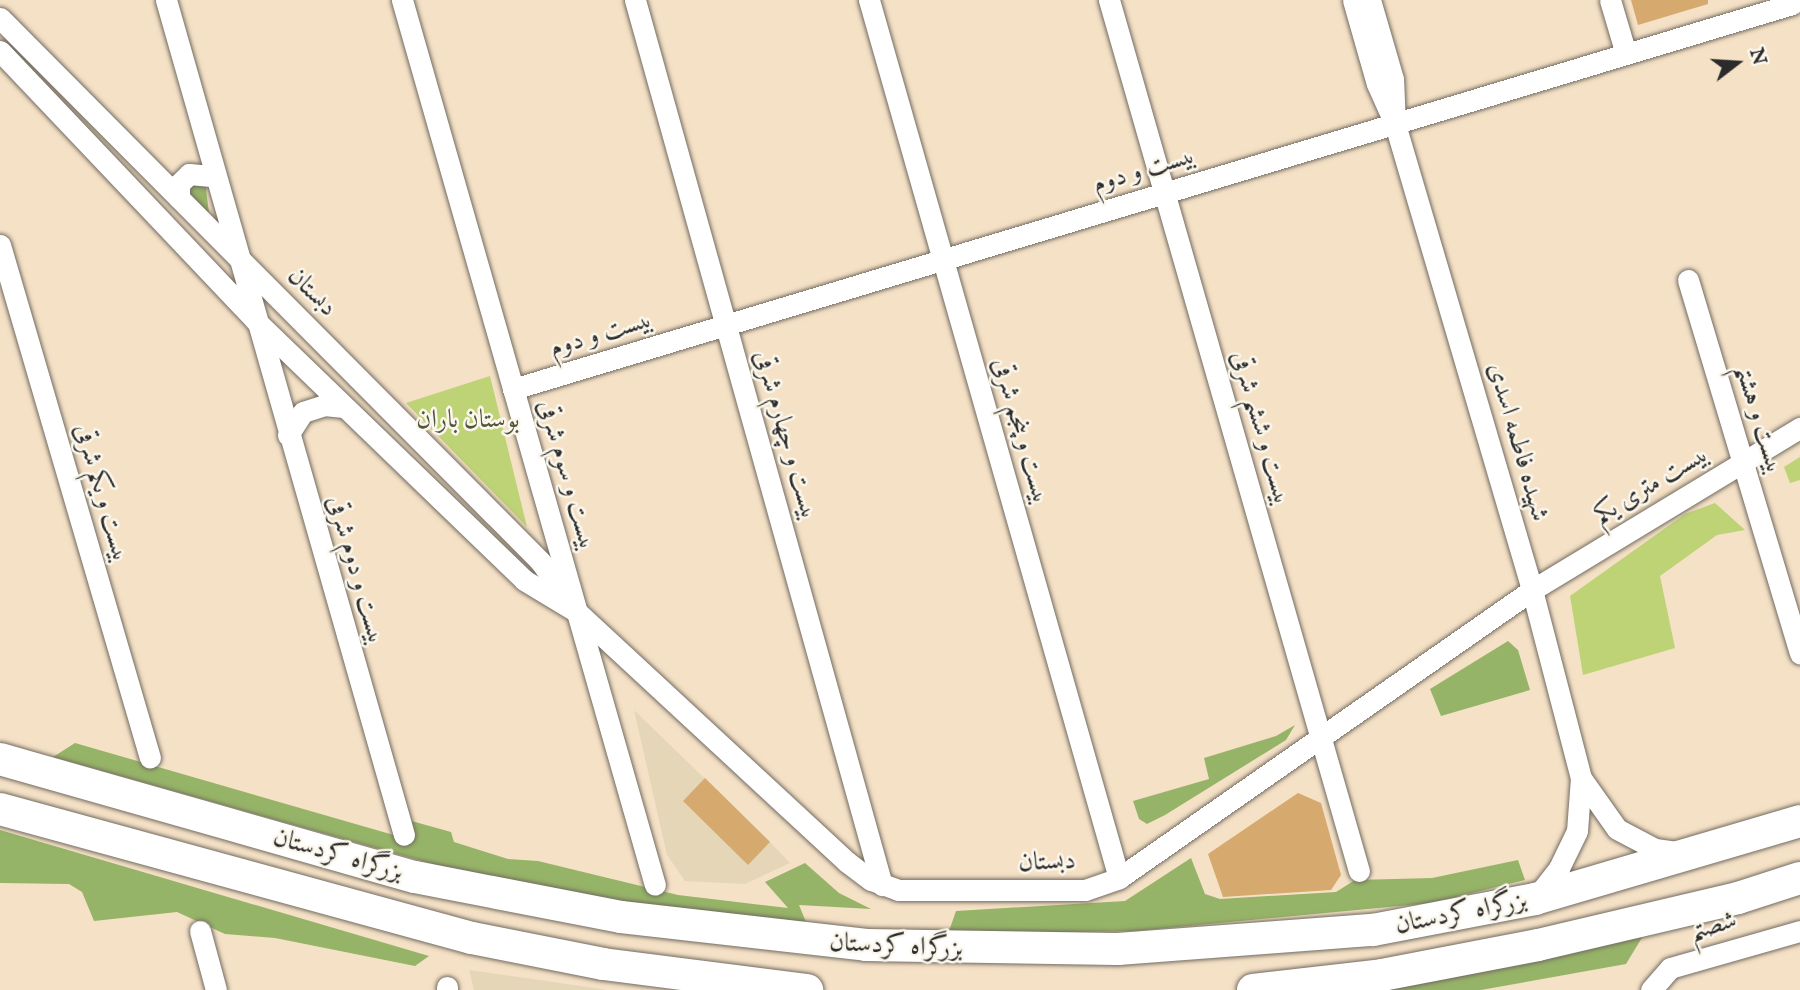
<!DOCTYPE html>
<meta charset="utf-8">
<style>
body{margin:0}
#map{position:relative;width:1800px;height:990px;overflow:hidden;background:#f5e1c6;font-family:"IM FELL English",Amiri,serif}
div>[style]{position:absolute}
.built>*{inset:0;background:#e5d6b7}
.green>*{inset:0;background:#bed276}
.forest>*{inset:0;background:#96b467}
.building>*{inset:0;background:#d6a96f}
.roads{filter:drop-shadow(0 0 2px #726b61) drop-shadow(0 0 2px #726b61)}
.minor>*{height:21px;margin:-10.5px;padding:0 10.5px;transform-origin:10.5px;border-radius:10.5px;background:#fff}
.highway>*{height:32px;margin:-16px;padding:0 16px;transform-origin:16px;border-radius:16px;background:#fff}
span{translate:-50% -50%;white-space:nowrap;text-align:center;line-height:1.15;-webkit-text-stroke:5px #fbf7ec;paint-order:stroke}
.street-label{font-size:26px;color:#2b2b2b}
.park-label{font-size:26px;color:#50553e}
.north{position:absolute;left:1702px;top:28px;width:70px;height:70px;-webkit-text-stroke:5px #fbf7ec;paint-order:stroke;rotate:73deg;font-size:19px;font-weight:700;line-height:28px;text-align:center;color:#2b2b2b}
.north::after{content:'';display:block;margin:auto;width:24px;height:32px;background:#2b2b2b;clip-path:polygon(50% 0,100% 100%,50% 72%,0 100%)}
</style>
<div id="map">
<div class="built">
<div style="clip-path:polygon(634px 710px,770px 842px,790px 863px,745px 884px,685px 881px,667px 855px)"></div>
<div style="clip-path:polygon(469px 970px,608px 990px,474px 990px)"></div>
</div>
<div class="green">
<div style="clip-path:polygon(490px 376px,527px 527px,406px 403px)"></div>
<div style="clip-path:polygon(1800px 457px,1800px 480px,1790px 483px,1784px 467px)"></div>
<div style="clip-path:polygon(1715px 503px,1745px 530px,1717px 535px,1660px 576px,1675px 648px,1583px 675px,1570px 596px,1685px 514px)"></div>
</div>
<div class="forest">
<div style="clip-path:polygon(205px 181px,209px 213px,186px 190px,188px 184px)"></div>
<div style="clip-path:polygon(1508px 641px,1518px 650px,1530px 690px,1441px 716px,1430px 689px)"></div>
<div style="clip-path:polygon(1295px 725px,1286px 740px,1165px 815px,1147px 824px,1139px 819px,1133px 801px,1209px 779px,1204px 758px,1276px 736px)"></div>
<div style="clip-path:polygon(75px 743px,411px 840px,408px 820px,451px 832px,454px 842px,508px 859px,538px 861px,678px 895px,788px 908px,765px 882px,805px 863px,839px 893px,871px 909px,799px 905px,806px 922px,637px 906px,447px 868px,53px 757px)"></div>
<div style="clip-path:polygon(0 830px,429px 956px,415px 966px,275px 938px,225px 934px,177px 912px,94px 921px,82px 892px,69px 884px,0 883px)"></div>
<div style="clip-path:polygon(1191px 858px,1205px 894px,1220px 899px,1336px 892px,1355px 880px,1432px 878px,1518px 860px,1525px 880px,1431px 903px,1136px 931px,948px 934px,956px 911px,1125px 901px)"></div>
<div style="clip-path:polygon(1643px 936px,1626px 964px,1481px 990px,1366px 990px)"></div>
</div>
<div class="building">
<div style="clip-path:polygon(1631px 0,1708px 0,1708px 4px,1638px 25px)"></div>
<div style="clip-path:polygon(705px 778px,770px 842px,748px 865px,683px 801px)"></div>
<div style="clip-path:polygon(1298px 793px,1321px 803px,1341px 875px,1331px 890px,1223px 897px,1208px 854px)"></div>
</div>
<div class="roads">
<div class="minor">
<div style="left:166px;top:0;width:868px;rotate:74.09deg"></div>
<div style="left:402px;top:0;width:920px;rotate:74.05deg"></div>
<div style="left:635px;top:0;width:919px;rotate:74.41deg"></div>
<div style="left:869px;top:0;width:913px;rotate:74.11deg"></div>
<div style="left:1109px;top:0;width:906px;rotate:73.99deg"></div>
<div style="left:1353px;top:0;width:87px;rotate:74.1deg"></div>
<div style="left:1377px;top:84px;width:44px;rotate:65.8deg"></div>
<div style="left:1395px;top:124px;width:45px;rotate:-92.5deg"></div>
<div style="left:1393px;top:79px;width:82px;rotate:-106.2deg"></div>
<div style="left:1610px;top:0;width:56px;rotate:73.5deg"></div>
<div style="left:0;top:18px;width:766px;rotate:45.16deg"></div>
<div style="left:540px;top:561px;width:47px;rotate:54.6deg"></div>
<div style="left:0;top:51px;width:371px;rotate:46.5deg"></div>
<div style="left:255px;top:320px;width:374px;rotate:44deg"></div>
<div style="left:524px;top:580px;width:62px;rotate:31.1deg"></div>
<div style="left:577px;top:612px;width:368px;rotate:42.8deg"></div>
<div style="left:847px;top:862px;width:30px;rotate:37deg"></div>
<div style="left:871px;top:880px;width:29px;rotate:20deg"></div>
<div style="left:898px;top:890px;width:187px"></div>
<div style="left:1085px;top:890px;width:36px;rotate:-19deg"></div>
<div style="left:1119px;top:878px;width:504px;rotate:-34.89deg"></div>
<div style="left:1532px;top:590px;width:313px;rotate:-31.2deg"></div>
<div style="left:1395px;top:124px;width:486px;rotate:73.6deg"></div>
<div style="left:1532px;top:590px;width:194px;rotate:75.4deg"></div>
<div style="left:179px;top:198px;width:14px;rotate:-90deg"></div>
<div style="left:179px;top:184px;width:14px;rotate:-45deg"></div>
<div style="left:189px;top:174px;width:25px;rotate:5deg"></div>
<div style="left:0;top:245px;width:534px;rotate:73.7deg"></div>
<div style="left:1688px;top:280px;width:390px;rotate:73.3deg"></div>
<div style="left:513px;top:389px;width:1336px;rotate:-16.75deg"></div>
<div style="left:288px;top:435px;width:27px;rotate:-57deg"></div>
<div style="left:303px;top:412px;width:22px;rotate:-18deg"></div>
<div style="left:324px;top:405px;width:20px;rotate:6deg"></div>
<div style="left:1535px;top:899px;width:39px;rotate:-52deg"></div>
<div style="left:1559px;top:868px;width:41px;rotate:-64.1deg"></div>
<div style="left:1577px;top:831px;width:53px;rotate:-85.7deg"></div>
<div style="left:1581px;top:778px;width:62px;rotate:54.8deg"></div>
<div style="left:1617px;top:829px;width:43px;rotate:27.8deg"></div>
<div style="left:1655px;top:849px;width:27px;rotate:8deg"></div>
<div style="left:200px;top:931px;width:61px;rotate:74.8deg"></div>
<div style="left:447px;top:987px;width:3px;rotate:90deg"></div>
<div style="left:1651px;top:990px;width:29px;rotate:-49deg"></div>
<div style="left:1670px;top:968px;width:135px;rotate:-15.9deg"></div>
</div>
<div class="highway">
<div style="left:0;top:759px;width:431px;rotate:15.9deg"></div>
<div style="left:415px;top:877px;width:210px;rotate:11deg"></div>
<div style="left:621px;top:917px;width:247px;rotate:6.5deg"></div>
<div style="left:866px;top:945px;width:252px;rotate:0.9deg"></div>
<div style="left:1118px;top:949px;width:256px;rotate:-4.3deg"></div>
<div style="left:1373px;top:930px;width:165px;rotate:-10.8deg"></div>
<div style="left:1535px;top:899px;width:276px;rotate:-16.4deg"></div>
<div style="left:0;top:809px;width:489px;rotate:15.3deg"></div>
<div style="left:472px;top:938px;width:134px;rotate:11.2deg"></div>
<div style="left:603px;top:964px;width:206px;rotate:7.3deg"></div>
<div style="left:1253px;top:990px;width:130px;rotate:-6.6deg"></div>
<div style="left:1382px;top:975px;width:159px;rotate:-10.9deg"></div>
<div style="left:1538px;top:945px;width:205px;rotate:-13.2deg"></div>
<div style="left:1738px;top:898px;width:65px;rotate:-17.9deg"></div>
</div>
</div>
<div class="street-label">
<span style="left:1144px;top:170px;rotate:-17deg">بیست و دوم</span>
<span style="left:312px;top:292px;rotate:45deg">دبستان</span>
<span style="left:601px;top:334px;rotate:-17deg">بیست و دوم</span>
<span style="left:1759px;top:419px;rotate:73deg">بیست و هشتم</span>
<span style="left:1261px;top:428px;rotate:74deg">بیست و ششم شرقی</span>
<span style="left:1021px;top:431px;rotate:74deg">بیست و پنجم شرقی</span>
<span style="left:786px;top:435px;rotate:74deg">بیست و چهارم شرقی</span>
<span style="left:1518px;top:442px;rotate:74deg">شهیده فاطمه اسدی</span>
<span style="left:567px;top:475px;rotate:74deg">بیست و سوم شرقی</span>
<span style="left:1651px;top:485px;rotate:-31deg">بیست متری یکم</span>
<span style="left:102px;top:493px;rotate:74deg">بیست و یکم شرقی</span>
<span style="left:356px;top:570px;rotate:74deg">بیست و دوم شرقی</span>
<span style="left:338px;top:855px;rotate:16deg">بزرگراه کردستان</span>
<span style="left:1047px;top:862px;rotate:-2deg">دبستان</span>
<span style="left:1461px;top:913px;rotate:-11deg">بزرگراه کردستان</span>
<span style="left:1713px;top:926px;rotate:-16deg">شصتم</span>
<span style="left:896px;top:946px;rotate:3deg">بزرگراه کردستان</span>
</div>
<div class="park-label">
<span style="left:468px;top:420px">بوستان باران</span>
</div>
<div class="north">N</div>
</div>
